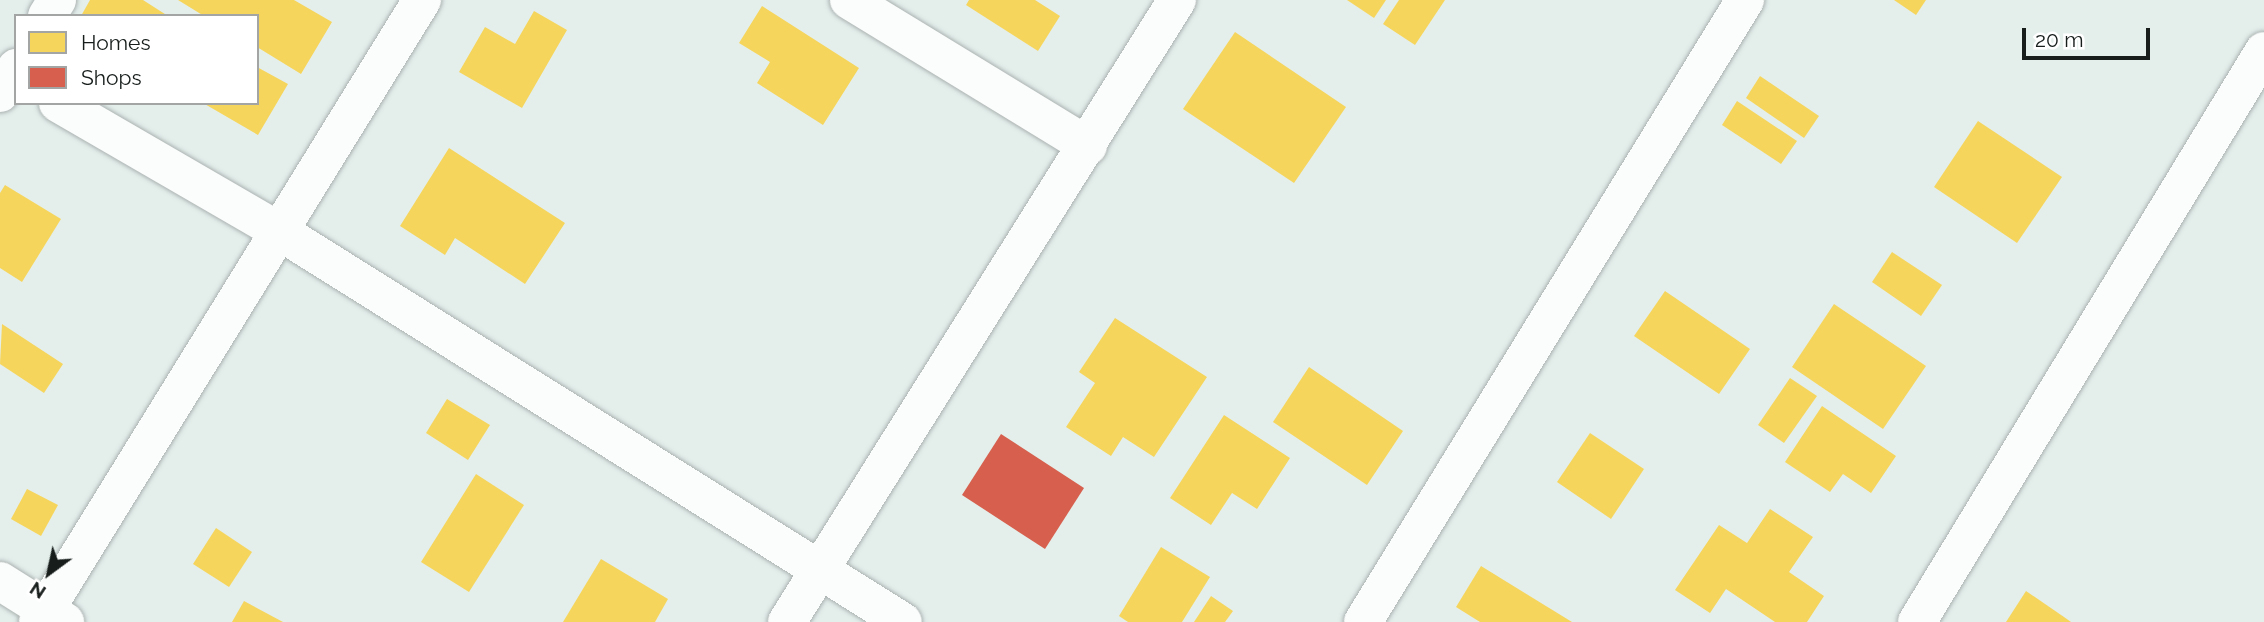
<!DOCTYPE html>
<style>
body{margin:0}
#map{position:relative;width:2264px;height:622px;overflow:hidden;background:#e4efec;font-family:Raleway,sans-serif}
div>[style]{position:absolute}
.homes>*{inset:0;background:#f6d55c}
.shops>*{inset:0;background:#d6604d}
.roads{filter:drop-shadow(0 0 2px #abb2b1) drop-shadow(0 0 2px #abb2b1)}
.minor>*{height:38px;margin:-19px;padding:0 19px;transform-origin:19px;border-radius:19px;background:#fbfdfc}
span{translate:-50% -50%;white-space:nowrap;text-align:center;line-height:1.15;-webkit-text-stroke:7px #fff;paint-order:stroke}
.legend{position:absolute;left:14px;top:14px;width:245px;height:91px;box-sizing:border-box;background:#fff;border:2px solid #a2a5a4;margin:0;padding:9px 12px;list-style:none;font-size:21px;color:#161d1b}
.legend li{display:flex;align-items:center;gap:14px;height:35px}
.legend b{width:35px;border:2px solid #a2a5a4}
.north{position:absolute;left:14px;top:538px;width:70px;height:70px;-webkit-text-stroke:5px #fff;paint-order:stroke;rotate:213deg;font-size:19px;font-weight:700;line-height:28px;text-align:center;color:#161d1b}
.north::after{content:'';display:block;margin:auto;width:24px;height:32px;background:#161d1b;clip-path:polygon(50% 0,100% 100%,50% 72%,0 100%)}
.scale{position:absolute;left:2022px;top:28px;width:128px;height:32px;box-sizing:border-box;border:4px solid #161d1b;border-top:0;padding-left:9px;font-size:21px;line-height:24px;white-space:nowrap;color:#161d1b;-webkit-text-stroke:5px #fff;paint-order:stroke}
</style>
<div id="map">
<div class="homes">
<div style="clip-path:polygon(90px 0,143px 0,168px 16px,81px 16px)"></div>
<div style="clip-path:polygon(178px 0,294px 0,332px 22px,301px 74px,257px 47px,257px 16px,204px 16px)"></div>
<div style="clip-path:polygon(969px 0,1035px 0,1060px 16px,1038px 51px,966px 5px)"></div>
<div style="clip-path:polygon(1347px 0,1386px 0,1374px 18px)"></div>
<div style="clip-path:polygon(1399px 0,1445px 0,1415px 45px,1383px 24px)"></div>
<div style="clip-path:polygon(1894px 0,1926px 0,1916px 15px)"></div>
<div style="clip-path:polygon(762px 6px,859px 68px,823px 125px,757px 83px,770px 62px,739px 43px)"></div>
<div style="clip-path:polygon(534px 11px,567px 30px,522px 108px,459px 72px,485px 27px,515px 44px)"></div>
<div style="clip-path:polygon(1235px 32px,1346px 107px,1294px 183px,1183px 109px)"></div>
<div style="clip-path:polygon(257px 67px,288px 84px,258px 135px,203px 103px,257px 103px)"></div>
<div style="clip-path:polygon(1760px 76px,1819px 116px,1804px 138px,1746px 98px)"></div>
<div style="clip-path:polygon(1737px 101px,1797px 141px,1781px 164px,1722px 125px)"></div>
<div style="clip-path:polygon(1978px 121px,2062px 177px,2017px 243px,1934px 187px)"></div>
<div style="clip-path:polygon(449px 148px,565px 223px,525px 284px,455px 238px,445px 255px,400px 226px)"></div>
<div style="clip-path:polygon(5px 185px,61px 219px,22px 282px,0 268px,0 193px)"></div>
<div style="clip-path:polygon(1892px 252px,1942px 285px,1921px 316px,1872px 282px)"></div>
<div style="clip-path:polygon(1665px 291px,1750px 349px,1719px 394px,1634px 336px)"></div>
<div style="clip-path:polygon(1834px 304px,1926px 366px,1883px 429px,1792px 367px)"></div>
<div style="clip-path:polygon(1115px 318px,1207px 377px,1154px 457px,1123px 437px,1111px 456px,1066px 427px,1095px 383px,1079px 372px)"></div>
<div style="clip-path:polygon(2px 324px,63px 364px,44px 393px,0 364px)"></div>
<div style="clip-path:polygon(1309px 367px,1403px 431px,1367px 485px,1273px 422px)"></div>
<div style="clip-path:polygon(1790px 378px,1817px 396px,1784px 443px,1758px 425px)"></div>
<div style="clip-path:polygon(447px 399px,490px 425px,468px 460px,426px 433px)"></div>
<div style="clip-path:polygon(1822px 406px,1896px 456px,1871px 493px,1843px 474px,1830px 492px,1785px 462px)"></div>
<div style="clip-path:polygon(1224px 415px,1290px 458px,1257px 509px,1232px 493px,1211px 525px,1170px 498px)"></div>
<div style="clip-path:polygon(1590px 433px,1644px 469px,1611px 519px,1557px 482px)"></div>
<div style="clip-path:polygon(476px 474px,524px 505px,469px 592px,421px 562px)"></div>
<div style="clip-path:polygon(27px 489px,58px 505px,41px 536px,11px 519px)"></div>
<div style="clip-path:polygon(1770px 509px,1813px 537px,1789px 572px,1824px 596px,1807px 622px,1775px 622px,1726px 589px,1710px 613px,1675px 590px,1719px 525px,1747px 543px)"></div>
<div style="clip-path:polygon(216px 528px,252px 552px,229px 587px,193px 564px)"></div>
<div style="clip-path:polygon(1161px 547px,1210px 577px,1182px 622px,1128px 622px,1119px 616px)"></div>
<div style="clip-path:polygon(601px 559px,668px 599px,655px 622px,563px 622px)"></div>
<div style="clip-path:polygon(1481px 566px,1572px 622px,1480px 622px,1456px 607px)"></div>
<div style="clip-path:polygon(2026px 591px,2064px 617px,2071px 622px,2006px 622px)"></div>
<div style="clip-path:polygon(1211px 596px,1233px 611px,1225px 622px,1194px 622px)"></div>
<div style="clip-path:polygon(244px 601px,283px 622px,232px 622px)"></div>
</div>
<div class="shops">
<div style="clip-path:polygon(1001px 434px,1084px 488px,1045px 549px,962px 495px)"></div>
</div>
<div class="roads">
<div class="minor">
<div style="left:849px;top:0;width:280px;rotate:31.4deg"></div>
<div style="left:47px;top:16px;width:19px;rotate:-58deg"></div>
<div style="left:0;top:93px;width:30px;rotate:-57deg"></div>
<div style="left:58px;top:103px;width:255px;rotate:30.1deg"></div>
<div style="left:279px;top:231px;width:736px;rotate:32.07deg"></div>
<div style="left:0;top:581px;width:77px;rotate:32.2deg"></div>
<div style="left:38px;top:622px;width:731px;rotate:-58.31deg"></div>
<div style="left:787px;top:622px;width:734px;rotate:-57.91deg"></div>
<div style="left:1363px;top:622px;width:730px;rotate:-58.44deg"></div>
<div style="left:1917px;top:622px;width:668px;rotate:-58.71deg"></div>
</div>
</div>
<ul class="legend">
<li><b style="height:19px;background:#f6d55c"></b>Homes</li>
<li><b style="height:19px;background:#d6604d"></b>Shops</li>
</ul>
<div class="north">N</div>
<div class="scale">20 m</div>
</div>
